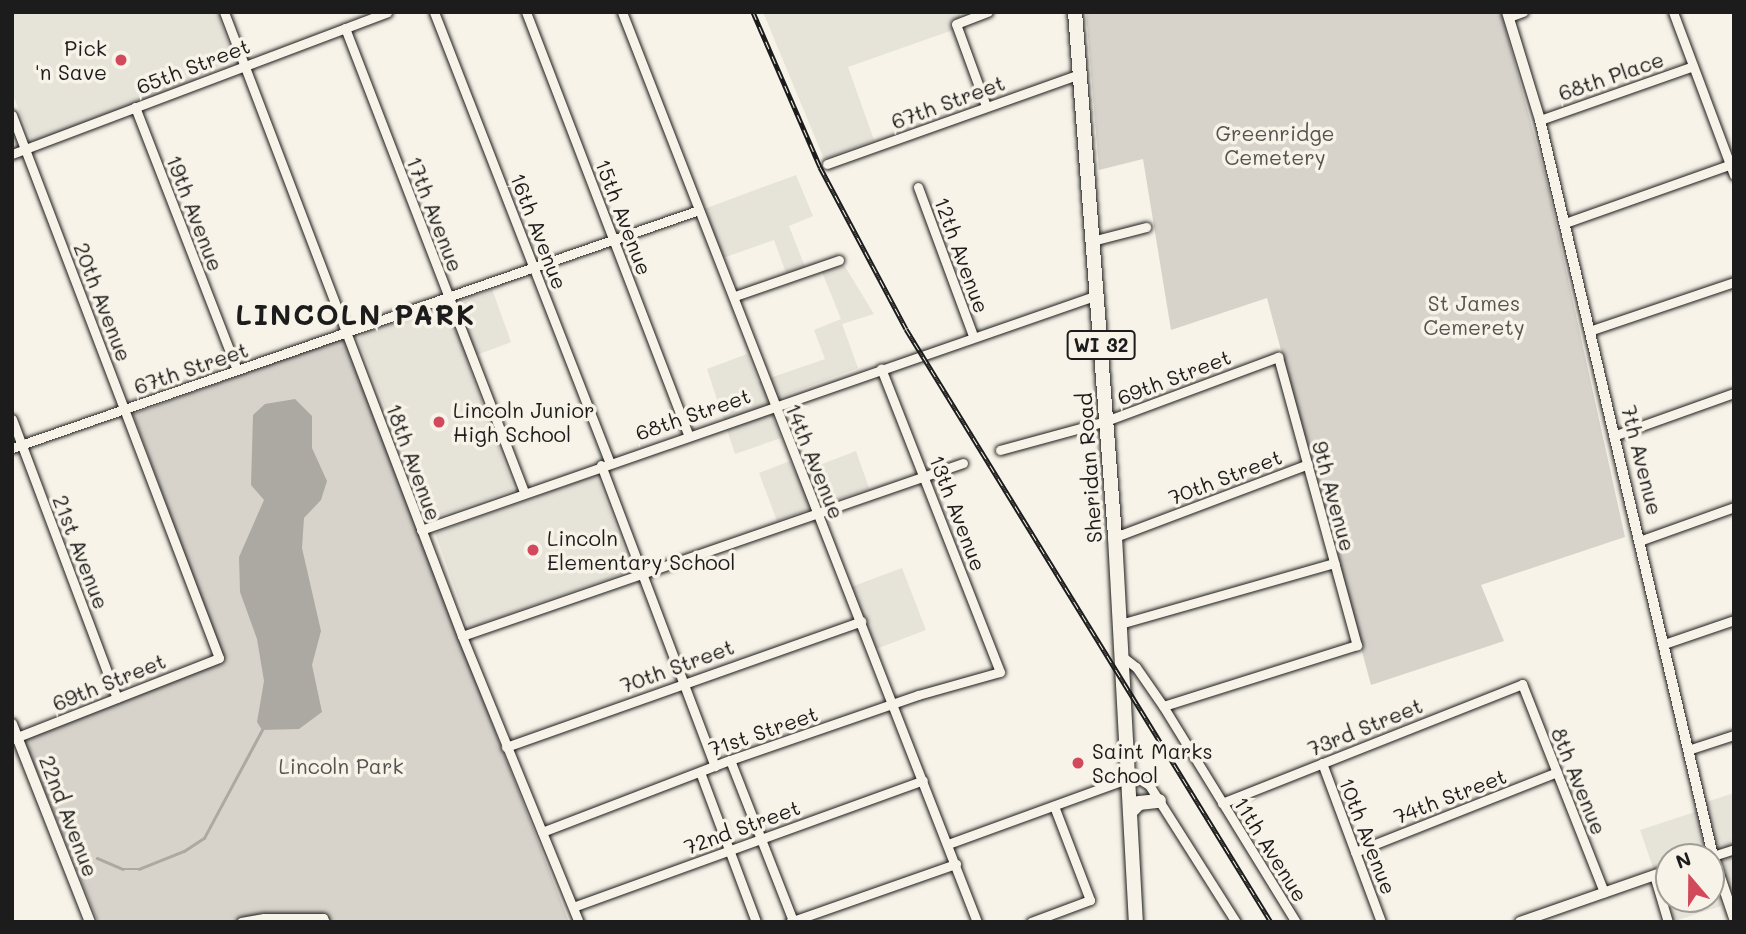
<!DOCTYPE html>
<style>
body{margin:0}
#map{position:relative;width:1746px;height:934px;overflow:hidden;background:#f7f3e8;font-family:Mali,sans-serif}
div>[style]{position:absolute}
.built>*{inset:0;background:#e6e3d9}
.green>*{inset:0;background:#d7d3cb}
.water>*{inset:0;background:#aca9a2}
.stream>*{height:2.5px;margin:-1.25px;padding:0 1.25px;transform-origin:1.25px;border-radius:1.25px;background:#aca9a2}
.roads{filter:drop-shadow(0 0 2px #1c1c1c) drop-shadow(0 0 2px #1c1c1c)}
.minor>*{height:9px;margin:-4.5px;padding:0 4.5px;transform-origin:4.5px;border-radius:4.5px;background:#f7f3e8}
.tertiary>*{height:10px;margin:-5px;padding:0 5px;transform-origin:5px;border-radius:5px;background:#f7f3e8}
.primary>*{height:14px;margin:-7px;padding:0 7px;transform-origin:7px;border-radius:7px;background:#f7f3e8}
.rail>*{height:5px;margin-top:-2.5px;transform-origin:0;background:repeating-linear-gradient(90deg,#f7f3e8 0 8px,#1c1c1c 0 16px);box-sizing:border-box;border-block:2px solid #1c1c1c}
.dots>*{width:19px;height:19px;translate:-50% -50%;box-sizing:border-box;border:4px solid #f7f3e8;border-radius:50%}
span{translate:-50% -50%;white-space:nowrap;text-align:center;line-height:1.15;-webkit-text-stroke:7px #f7f3e8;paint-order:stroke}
.shield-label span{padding:2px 5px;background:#f7f3e8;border:2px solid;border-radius:5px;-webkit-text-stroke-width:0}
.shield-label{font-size:19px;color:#1c1c1c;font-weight:700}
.poi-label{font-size:21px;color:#1c1c1c}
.right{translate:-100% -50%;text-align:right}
.left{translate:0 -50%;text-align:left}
.street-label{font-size:21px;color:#1c1c1c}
.park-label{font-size:21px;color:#545351}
.district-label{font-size:28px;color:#1c1c1c;font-weight:700;letter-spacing:2px}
.frame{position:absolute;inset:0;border:14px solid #1c1c1c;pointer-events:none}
.north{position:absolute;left:1655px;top:843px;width:70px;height:70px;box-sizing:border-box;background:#f7f3e8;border:2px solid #9f9d96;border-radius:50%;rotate:340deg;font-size:19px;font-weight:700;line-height:28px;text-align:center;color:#1c1c1c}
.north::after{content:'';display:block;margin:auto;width:24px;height:32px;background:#d1495b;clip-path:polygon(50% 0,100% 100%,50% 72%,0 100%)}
</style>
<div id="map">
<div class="built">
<div style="clip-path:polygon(12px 12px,217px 12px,234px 59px,196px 77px,197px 83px,34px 146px,12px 93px)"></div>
<div style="clip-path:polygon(763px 12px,959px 12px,961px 18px,951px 22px,953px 30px,848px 67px,874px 140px,824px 159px)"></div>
<div style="clip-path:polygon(796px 175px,813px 216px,789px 226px,805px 267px,786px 273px,774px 240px,723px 258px,704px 209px)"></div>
<div style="clip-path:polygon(844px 265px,874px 314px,842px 324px,858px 368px,767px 402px,781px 438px,735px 454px,707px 369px,747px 354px,758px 382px,825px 359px,814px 330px,841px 319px,822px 272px)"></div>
<div style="clip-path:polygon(492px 289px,511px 342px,466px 359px,514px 490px,429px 519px,358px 339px,364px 333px)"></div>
<div style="clip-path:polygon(856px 451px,869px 488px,777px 521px,759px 473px,790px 461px,796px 474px)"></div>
<div style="clip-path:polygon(596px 475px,632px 570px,469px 628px,435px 533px)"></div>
<div style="clip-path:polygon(902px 568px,926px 630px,876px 649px,851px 587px)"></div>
<div style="clip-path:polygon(evenodd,1734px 793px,1734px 896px,1720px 901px,1721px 906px,1672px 922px,1640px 830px,1707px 808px,1706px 802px,1734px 793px,1669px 857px,1711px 857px,1711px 899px,1669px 899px,1669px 857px)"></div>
</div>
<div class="green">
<div style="clip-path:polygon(1086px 12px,1501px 12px,1546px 179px,1625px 537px,1481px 585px,1504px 641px,1371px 685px,1267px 298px,1171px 330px,1143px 159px,1099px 170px)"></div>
<div style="clip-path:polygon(343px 338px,569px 922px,98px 922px,24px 740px,224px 660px,133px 414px)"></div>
</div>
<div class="water">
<div style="clip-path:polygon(295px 399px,312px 416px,312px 448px,327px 481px,321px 500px,304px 518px,302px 548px,321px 631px,312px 665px,322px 712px,299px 729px,262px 730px,257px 722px,264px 681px,257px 639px,240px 592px,239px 557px,264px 500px,251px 485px,253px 415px,265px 404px)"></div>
</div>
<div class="stream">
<div style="left:97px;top:858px;width:28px;rotate:23deg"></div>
<div style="left:123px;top:869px;width:16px"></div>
<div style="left:139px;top:869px;width:48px;rotate:-21.8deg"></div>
<div style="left:184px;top:851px;width:24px;rotate:-33deg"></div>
<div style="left:204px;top:838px;width:123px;rotate:-61.8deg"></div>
</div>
<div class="roads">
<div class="minor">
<div style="left:224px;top:12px;width:668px;rotate:69.12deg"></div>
<div style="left:462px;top:636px;width:309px;rotate:67.8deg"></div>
<div style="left:434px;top:12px;width:483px;rotate:68.7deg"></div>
<div style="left:526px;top:12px;width:451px;rotate:69deg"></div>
<div style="left:622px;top:12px;width:977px;rotate:68.69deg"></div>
<div style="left:1673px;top:12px;width:174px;rotate:69.5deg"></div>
<div style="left:1509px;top:17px;width:15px;rotate:-20deg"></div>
<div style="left:345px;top:28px;width:497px;rotate:68.9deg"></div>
<div style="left:986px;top:106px;width:87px;rotate:-110.1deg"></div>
<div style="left:956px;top:24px;width:34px;rotate:-21deg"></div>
<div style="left:135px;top:107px;width:282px;rotate:68.8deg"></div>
<div style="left:12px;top:115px;width:581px;rotate:69.13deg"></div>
<div style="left:219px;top:658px;width:222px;rotate:158.6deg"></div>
<div style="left:1540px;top:120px;width:162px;rotate:-19.4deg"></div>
<div style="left:12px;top:154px;width:401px;rotate:-20.7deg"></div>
<div style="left:827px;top:164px;width:269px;rotate:-19.6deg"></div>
<div style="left:918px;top:187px;width:159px;rotate:69.7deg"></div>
<div style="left:1565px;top:223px;width:179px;rotate:-19.5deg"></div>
<div style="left:1092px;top:241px;width:56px;rotate:-14.5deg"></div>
<div style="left:735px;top:296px;width:110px;rotate:-19.1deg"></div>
<div style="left:1592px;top:330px;width:150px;rotate:-18.7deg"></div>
<div style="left:12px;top:419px;width:298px;rotate:69.4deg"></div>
<div style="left:1616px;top:435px;width:125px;rotate:-19.6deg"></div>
<div style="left:12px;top:448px;width:727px;rotate:-19.11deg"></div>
<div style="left:1000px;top:450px;width:110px;rotate:-15.3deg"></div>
<div style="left:1106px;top:421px;width:184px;rotate:-20.4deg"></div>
<div style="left:1278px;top:357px;width:299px;rotate:74.7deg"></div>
<div style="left:1357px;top:645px;width:203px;rotate:162.5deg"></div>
<div style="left:601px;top:465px;width:322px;rotate:69.3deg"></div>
<div style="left:421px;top:530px;width:716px;rotate:-19.17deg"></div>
<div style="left:1115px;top:537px;width:206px;rotate:-20.7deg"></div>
<div style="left:1642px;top:540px;width:98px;rotate:-19.7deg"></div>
<div style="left:1120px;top:624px;width:223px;rotate:-15.9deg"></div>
<div style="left:462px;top:636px;width:530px;rotate:-19.05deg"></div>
<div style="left:1667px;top:643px;width:71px;rotate:-18.9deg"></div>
<div style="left:1123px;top:657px;width:16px;rotate:38deg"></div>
<div style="left:1136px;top:667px;width:47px;rotate:55.3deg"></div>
<div style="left:1163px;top:706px;width:254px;rotate:58.4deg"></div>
<div style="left:506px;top:747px;width:377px;rotate:-19.5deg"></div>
<div style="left:1691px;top:749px;width:45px;rotate:-18deg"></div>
<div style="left:730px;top:760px;width:173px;rotate:68.6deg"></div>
<div style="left:1322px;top:763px;width:170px;rotate:69.6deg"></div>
<div style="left:700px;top:772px;width:160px;rotate:69.5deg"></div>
<div style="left:1222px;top:803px;width:323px;rotate:-21.6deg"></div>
<div style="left:1522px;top:684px;width:224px;rotate:68.5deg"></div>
<div style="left:542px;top:832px;width:201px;rotate:-21deg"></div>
<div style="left:730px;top:760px;width:199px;rotate:-19.1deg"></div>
<div style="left:918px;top:695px;width:85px;rotate:-15.7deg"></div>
<div style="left:1000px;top:672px;width:326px;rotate:-111.4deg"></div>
<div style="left:948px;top:844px;width:193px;rotate:-20deg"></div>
<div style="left:1129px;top:778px;width:10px;rotate:6deg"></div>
<div style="left:1139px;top:779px;width:12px;rotate:31deg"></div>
<div style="left:1149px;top:785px;width:162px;rotate:57.6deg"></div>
<div style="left:1355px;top:852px;width:217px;rotate:-21.6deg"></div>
<div style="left:1713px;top:856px;width:22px;rotate:-18deg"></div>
<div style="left:1654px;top:875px;width:49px;rotate:73.4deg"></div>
<div style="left:573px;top:907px;width:372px;rotate:-19.9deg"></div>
<div style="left:241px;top:922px;width:23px;rotate:-10deg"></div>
<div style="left:264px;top:918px;width:59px"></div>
<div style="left:323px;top:918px;width:4px;rotate:63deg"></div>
<div style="left:790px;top:922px;width:176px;rotate:-19.3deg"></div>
<div style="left:1031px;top:922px;width:63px;rotate:-20.4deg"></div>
<div style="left:1090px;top:900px;width:101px;rotate:-111deg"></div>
</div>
<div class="tertiary">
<div style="left:1507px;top:12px;width:113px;rotate:73deg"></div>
<div style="left:1540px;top:120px;width:756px;rotate:76.77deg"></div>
<div style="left:1713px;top:856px;width:65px;rotate:71.3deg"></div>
<div style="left:12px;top:724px;width:213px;rotate:68.5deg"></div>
<div style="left:1520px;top:922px;width:158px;rotate:-19.2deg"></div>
</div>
<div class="primary">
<div style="left:1075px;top:12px;width:527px;rotate:85.64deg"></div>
<div style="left:1115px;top:537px;width:386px;rotate:86.9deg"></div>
<div style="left:1131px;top:811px;width:11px;rotate:-45deg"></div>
<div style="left:1139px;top:803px;width:20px;rotate:-6deg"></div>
</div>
</div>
<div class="rail">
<div style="left:753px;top:12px;width:169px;rotate:66.6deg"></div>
<div style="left:820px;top:167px;width:183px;rotate:62deg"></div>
<div style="left:906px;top:329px;width:696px;rotate:58.39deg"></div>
</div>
<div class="dots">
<div style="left:121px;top:60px;background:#d1495b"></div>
<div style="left:439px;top:422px;background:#d1495b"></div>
<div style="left:533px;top:550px;background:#d1495b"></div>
<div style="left:1078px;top:763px;background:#d1495b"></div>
</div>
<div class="shield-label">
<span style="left:1101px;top:345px">WI 32</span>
</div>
<div class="poi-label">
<span class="right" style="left:107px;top:60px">Pick<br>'n Save</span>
<span class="left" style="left:453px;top:422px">Lincoln Junior<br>High School</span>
<span class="left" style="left:547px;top:550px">Lincoln<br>Elementary School</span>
<span class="left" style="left:1092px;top:763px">Saint Marks<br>School</span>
</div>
<div class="street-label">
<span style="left:193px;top:66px;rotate:-21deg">65th Street</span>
<span style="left:1611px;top:76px;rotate:-19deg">68th Place</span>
<span style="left:948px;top:102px;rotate:-20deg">67th Street</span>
<span style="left:195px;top:213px;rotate:69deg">19th Avenue</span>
<span style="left:435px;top:214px;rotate:69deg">17th Avenue</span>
<span style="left:624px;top:217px;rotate:69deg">15th Avenue</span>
<span style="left:539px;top:231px;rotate:69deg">16th Avenue</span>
<span style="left:962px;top:255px;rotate:70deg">12th Avenue</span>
<span style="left:103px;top:302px;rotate:69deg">20th Avenue</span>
<span style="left:191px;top:368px;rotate:-19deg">67th Street</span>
<span style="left:1174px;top:377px;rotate:-21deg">69th Street</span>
<span style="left:693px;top:414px;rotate:-19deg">68th Street</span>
<span style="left:1642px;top:460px;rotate:76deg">7th Avenue</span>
<span style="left:815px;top:461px;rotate:68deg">14th Avenue</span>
<span style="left:414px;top:462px;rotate:70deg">18th Avenue</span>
<span style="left:1089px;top:468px;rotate:-94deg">Sheridan Road</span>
<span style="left:1225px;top:477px;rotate:-21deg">70th Street</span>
<span style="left:1334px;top:496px;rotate:75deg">9th Avenue</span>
<span style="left:958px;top:513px;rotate:69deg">13th Avenue</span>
<span style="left:81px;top:552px;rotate:69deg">21st Avenue</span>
<span style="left:677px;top:666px;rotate:-20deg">70th Street</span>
<span style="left:109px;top:682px;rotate:-22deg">69th Street</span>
<span style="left:1365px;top:727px;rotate:-22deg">73rd Street</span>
<span style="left:763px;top:731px;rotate:-19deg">71st Street</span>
<span style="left:1579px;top:781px;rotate:68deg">8th Avenue</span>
<span style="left:1450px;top:796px;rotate:-21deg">74th Street</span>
<span style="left:69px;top:816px;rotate:69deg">22nd Avenue</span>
<span style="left:742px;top:827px;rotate:-20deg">72nd Street</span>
<span style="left:1368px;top:836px;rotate:69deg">10th Avenue</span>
<span style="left:1271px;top:849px;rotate:58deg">11th Avenue</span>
</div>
<div class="park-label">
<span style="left:1275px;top:145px">Greenridge<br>Cemetery</span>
<span style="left:1474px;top:315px">St James<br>Cemerety</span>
<span style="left:341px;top:766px">Lincoln Park</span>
</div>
<div class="district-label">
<span style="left:356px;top:314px">LINCOLN PARK</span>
</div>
<div class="frame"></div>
<div class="north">N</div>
</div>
